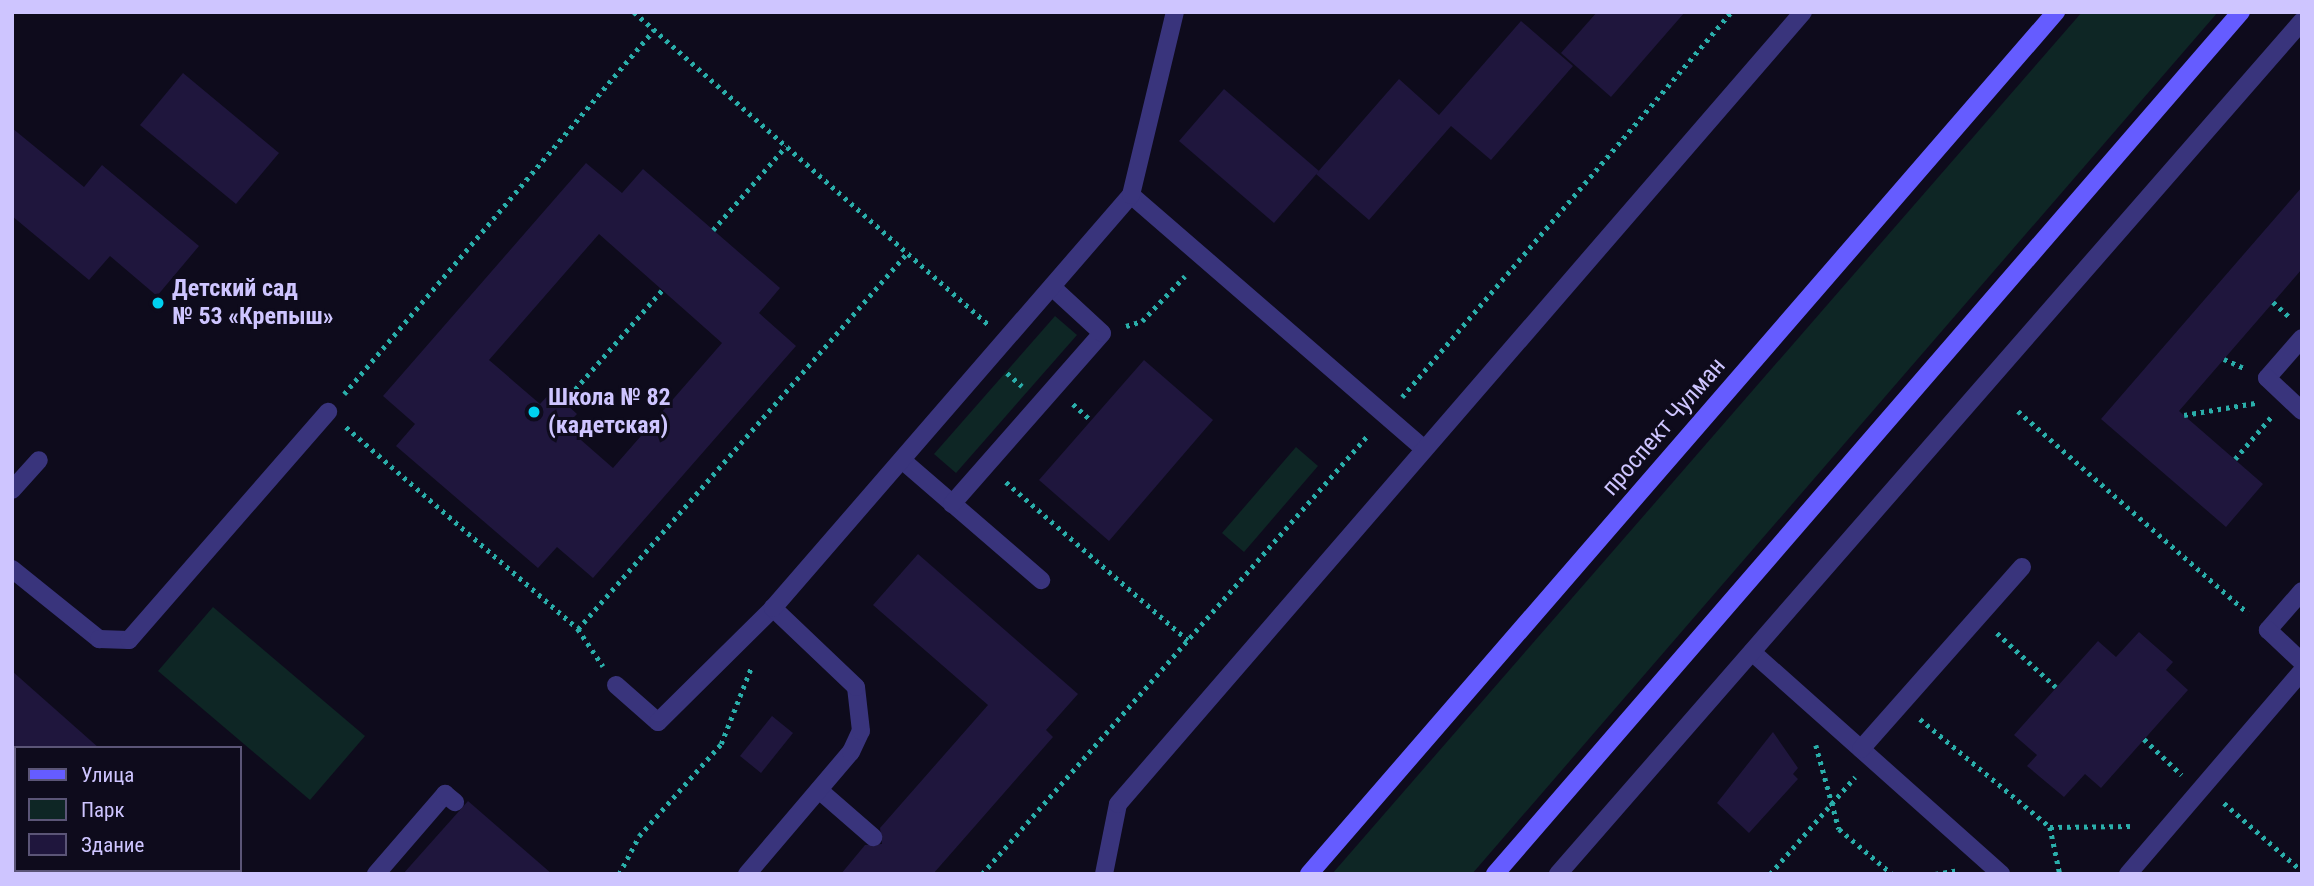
<!DOCTYPE html>
<meta charset="utf-8">
<style>
body{margin:0}
#map{position:relative;width:2314px;height:886px;overflow:hidden;background:#0e0b1c;font-family:"Roboto Condensed",sans-serif}
div>[style]{position:absolute}
.green>*{inset:0;background:#0e2625}
.building>*{inset:0;background:#1f163d}
.path>*{height:4.5px;margin-top:-2.25px;transform-origin:0;background:repeating-linear-gradient(90deg,#2aaeaa 0 3.5px,transparent 0 8.5px)}
.service>*{height:18px;margin:-9px;padding:0 9px;transform-origin:9px;border-radius:9px;background:#39347c}
.minor>*{height:18px;margin:-9px;padding:0 9px;transform-origin:9px;border-radius:9px;background:#39347c}
.secondary>*{height:18px;margin:-9px;padding:0 9px;transform-origin:9px;border-radius:9px;background:#655cff}
.dots>*{width:19px;height:19px;translate:-50% -50%;box-sizing:border-box;border:4px solid #0e0b1c;border-radius:50%}
span{translate:-50% -50%;white-space:nowrap;text-align:center;line-height:1.15;-webkit-text-stroke:6px #0e0b1c;paint-order:stroke}
.poi-label{font-size:24px;color:#cec5ff;font-weight:700}
.left{translate:0 -50%;text-align:left}
.street-label{font-size:24px;color:#cec5ff}
.frame{position:absolute;inset:0;border:14px solid #cec5ff;pointer-events:none}
.legend{position:absolute;left:14px;top:746px;width:228px;height:126px;box-sizing:border-box;background:#0e0b1c;border:2px solid #5b5577;margin:0;padding:9px 12px;list-style:none;font-size:21px;color:#cec5ff}
.legend li{display:flex;align-items:center;gap:14px;height:35px}
.legend b{width:35px;border:2px solid #5b5577}
</style>
<div id="map">
<div class="green">
<div style="clip-path:polygon(2082px 12px,2218px 12px,1472px 874px,1332px 874px)"></div>
<div style="clip-path:polygon(1055px 316px,1077px 335px,956px 473px,934px 454px)"></div>
<div style="clip-path:polygon(1296px 447px,1318px 466px,1244px 552px,1222px 533px)"></div>
<div style="clip-path:polygon(213px 607px,365px 736px,310px 800px,158px 671px)"></div>
</div>
<div class="building">
<div style="clip-path:polygon(1597px 12px,1685px 12px,1611px 97px,1561px 53px)"></div>
<div style="clip-path:polygon(1521px 21px,1573px 66px,1491px 160px,1451px 126px,1369px 220px,1316px 174px,1399px 79px,1439px 115px)"></div>
<div style="clip-path:polygon(183px 73px,279px 153px,236px 204px,140px 125px)"></div>
<div style="clip-path:polygon(1224px 89px,1319px 171px,1274px 223px,1179px 141px)"></div>
<div style="clip-path:polygon(12px 128px,84px 187px,102px 165px,199px 246px,157px 296px,110px 256px,89px 280px,12px 216px)"></div>
<div style="clip-path:polygon(evenodd,586px 163px,622px 193px,643px 169px,780px 288px,759px 313px,796px 346px,593px 578px,557px 547px,538px 568px,396px 446px,415px 424px,383px 396px,586px 163px,599px 234px,722px 343px,613px 468px,565px 426px,577px 414px,564px 402px,552px 391px,540px 404px,489px 360px,599px 234px)"></div>
<div style="clip-path:polygon(2302px 187px,2302px 269px,2179px 411px,2263px 484px,2226px 527px,2101px 419px)"></div>
<div style="clip-path:polygon(1144px 360px,1213px 420px,1109px 541px,1039px 480px)"></div>
<div style="clip-path:polygon(918px 554px,1078px 694px,1046px 730px,1053px 737px,933px 874px,841px 874px,865px 845px,882px 844px,880px 828px,988px 705px,873px 605px)"></div>
<div style="clip-path:polygon(2139px 632px,2173px 662px,2166px 670px,2188px 690px,2101px 788px,2085px 774px,2064px 797px,2027px 766px,2037px 755px,2014px 735px,2098px 641px,2116px 657px)"></div>
<div style="clip-path:polygon(12px 671px,99px 748px,12px 748px)"></div>
<div style="clip-path:polygon(772px 716px,793px 733px,761px 773px,740px 756px)"></div>
<div style="clip-path:polygon(1773px 732px,1798px 768px,1793px 774px,1798px 779px,1749px 833px,1717px 803px)"></div>
<div style="clip-path:polygon(468px 801px,552px 874px,403px 874px)"></div>
</div>
<div class="path">
<div style="left:634px;top:12px;width:472px;rotate:41.4deg"></div>
<div style="left:713px;top:230px;width:111px;rotate:-49deg"></div>
<div style="left:2273px;top:302px;width:24px;rotate:42deg"></div>
<div style="left:1126px;top:326px;width:17px;rotate:-17deg"></div>
<div style="left:1142px;top:321px;width:62px;rotate:-46.3deg"></div>
<div style="left:2224px;top:359px;width:22px;rotate:24deg"></div>
<div style="left:1007px;top:373px;width:20px;rotate:41deg"></div>
<div style="left:344px;top:394px;width:478px;rotate:-49.6deg"></div>
<div style="left:1402px;top:397px;width:506px;rotate:-49.48deg"></div>
<div style="left:564px;top:402px;width:149px;rotate:-48.8deg"></div>
<div style="left:1073px;top:404px;width:24px;rotate:42deg"></div>
<div style="left:2018px;top:411px;width:306px;rotate:41.3deg"></div>
<div style="left:2184px;top:415px;width:72px;rotate:-9.6deg"></div>
<div style="left:346px;top:427px;width:308px;rotate:41deg"></div>
<div style="left:578px;top:629px;width:500px;rotate:-48.8deg"></div>
<div style="left:2235px;top:459px;width:55px;rotate:-49.4deg"></div>
<div style="left:1006px;top:482px;width:241px;rotate:41deg"></div>
<div style="left:578px;top:629px;width:45px;rotate:56deg"></div>
<div style="left:1997px;top:633px;width:80px;rotate:42.5deg"></div>
<div style="left:1920px;top:719px;width:169px;rotate:39.7deg"></div>
<div style="left:2050px;top:827px;width:85px;rotate:-0.7deg"></div>
<div style="left:2144px;top:739px;width:52px;rotate:43.5deg"></div>
<div style="left:1816px;top:745px;width:87px;rotate:74.7deg"></div>
<div style="left:1839px;top:829px;width:70px;rotate:40.3deg"></div>
<div style="left:2224px;top:803px;width:103px;rotate:41.1deg"></div>
<div style="left:2050px;top:827px;width:48px;rotate:78deg"></div>
<div style="left:619px;top:874px;width:43px;rotate:-62.2deg"></div>
<div style="left:639px;top:836px;width:123px;rotate:-48.3deg"></div>
<div style="left:721px;top:744px;width:82px;rotate:-68.5deg"></div>
<div style="left:982px;top:874px;width:585px;rotate:-48.68deg"></div>
<div style="left:1770px;top:874px;width:129px;rotate:-48.8deg"></div>
<div style="left:1935px;top:874px;width:25px;rotate:-9deg"></div>
</div>
<div class="service">
<div style="left:1131px;top:195px;width:386px;rotate:40.9deg"></div>
<div style="left:2302px;top:338px;width:53px;rotate:131.2deg"></div>
<div style="left:2267px;top:378px;width:48px;rotate:43.3deg"></div>
<div style="left:902px;top:460px;width:184px;rotate:40.8deg"></div>
<div style="left:12px;top:490px;width:40px;rotate:-48deg"></div>
<div style="left:952px;top:504px;width:227px;rotate:-48.7deg"></div>
<div style="left:1102px;top:333px;width:68px;rotate:-137.4deg"></div>
<div style="left:12px;top:569px;width:112px;rotate:38.8deg"></div>
<div style="left:99px;top:639px;width:30px;rotate:2deg"></div>
<div style="left:129px;top:640px;width:303px;rotate:-48.9deg"></div>
<div style="left:2302px;top:591px;width:52px;rotate:131.1deg"></div>
<div style="left:2268px;top:630px;width:47px;rotate:43.3deg"></div>
<div style="left:1752px;top:652px;width:334px;rotate:41.7deg"></div>
<div style="left:616px;top:685px;width:56px;rotate:41.4deg"></div>
<div style="left:658px;top:722px;width:162px;rotate:-44.7deg"></div>
<div style="left:1861px;top:749px;width:243px;rotate:-48.5deg"></div>
<div style="left:819px;top:790px;width:72px;rotate:41deg"></div>
<div style="left:12px;top:846px;width:5px;rotate:37deg"></div>
<div style="left:40px;top:870px;width:6px;rotate:45deg"></div>
<div style="left:376px;top:874px;width:106px;rotate:-49.2deg"></div>
<div style="left:445px;top:794px;width:13px;rotate:39deg"></div>
<div style="left:747px;top:874px;width:160px;rotate:-49.6deg"></div>
<div style="left:851px;top:752px;width:23px;rotate:-65deg"></div>
<div style="left:861px;top:731px;width:44px;rotate:-96.5deg"></div>
<div style="left:856px;top:687px;width:115px;rotate:-136.4deg"></div>
<div style="left:773px;top:608px;width:547px;rotate:-49.08deg"></div>
<div style="left:1131px;top:195px;width:188px;rotate:-76.5deg"></div>
<div style="left:2128px;top:874px;width:267px;rotate:-49.4deg"></div>
</div>
<div class="minor">
<div style="left:1104px;top:874px;width:71px;rotate:-78.7deg"></div>
<div style="left:1118px;top:804px;width:1047px;rotate:-49.14deg"></div>
<div style="left:1558px;top:874px;width:1132px;rotate:-48.9deg"></div>
</div>
<div class="secondary">
<div style="left:1309px;top:874px;width:1141px;rotate:-49.09deg"></div>
<div style="left:1495px;top:874px;width:1140px;rotate:-49.13deg"></div>
</div>
<div class="dots">
<div style="left:158px;top:303px;background:#00d1f0"></div>
<div style="left:534px;top:412px;background:#00d1f0"></div>
</div>
<div class="poi-label">
<span class="left" style="left:172px;top:303px">Детский сад<br>№ 53 «Крепыш»</span>
<span class="left" style="left:548px;top:412px">Школа № 82<br>(кадетская)</span>
</div>
<div class="street-label">
<span style="left:1664px;top:427px;rotate:-49deg">проспект Чулман</span>
</div>
<div class="frame"></div>
<ul class="legend">
<li><b style="height:9px;background:#655cff"></b>Улица</li>
<li><b style="height:19px;background:#0e2625"></b>Парк</li>
<li><b style="height:19px;background:#1f163d"></b>Здание</li>
</ul>
</div>
